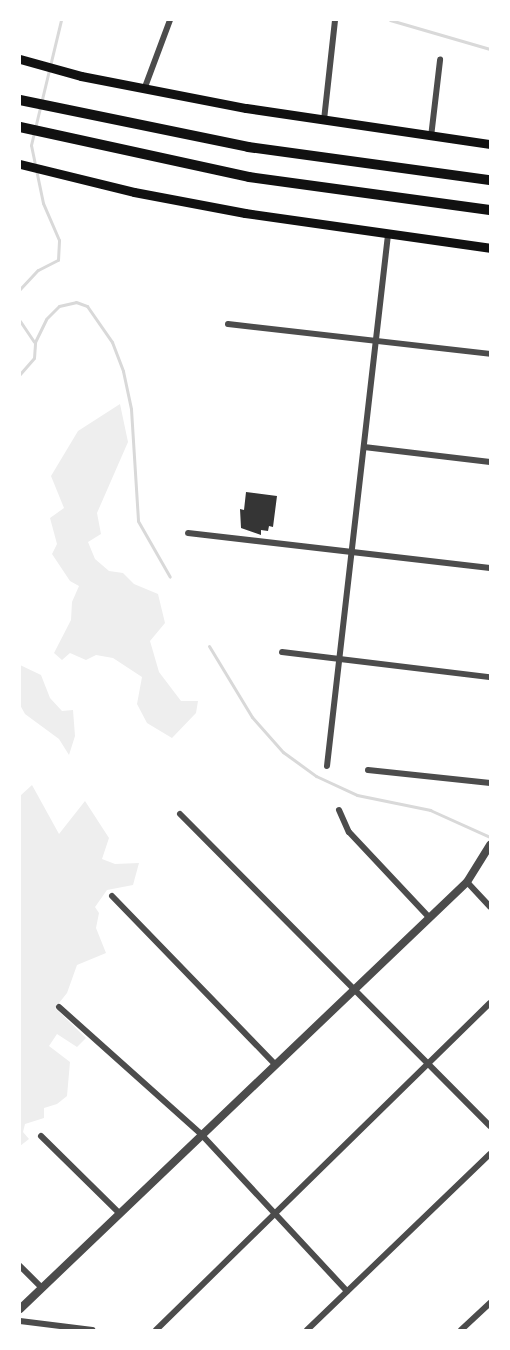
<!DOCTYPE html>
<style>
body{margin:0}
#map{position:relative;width:510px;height:1350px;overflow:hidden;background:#fff;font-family:Ubuntu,sans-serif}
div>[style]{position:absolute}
.green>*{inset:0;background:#eee}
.stream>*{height:3px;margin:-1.5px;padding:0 1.5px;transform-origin:1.5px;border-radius:1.5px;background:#d9d9d9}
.building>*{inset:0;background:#353535}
.minor>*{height:6px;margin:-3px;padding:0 3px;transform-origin:3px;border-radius:3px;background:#4c4c4c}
.tertiary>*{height:8px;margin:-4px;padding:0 4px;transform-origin:4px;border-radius:4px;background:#4c4c4c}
.primary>*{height:9px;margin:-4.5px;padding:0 4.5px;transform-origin:4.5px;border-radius:4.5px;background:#111}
.motorway>*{height:10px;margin:-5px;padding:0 5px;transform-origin:5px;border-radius:5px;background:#111}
span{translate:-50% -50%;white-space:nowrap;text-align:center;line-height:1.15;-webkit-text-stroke:4.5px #fff;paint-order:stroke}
.frame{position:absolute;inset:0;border:21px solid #fff;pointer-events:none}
</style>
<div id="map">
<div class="green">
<div style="clip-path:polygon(120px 404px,128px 442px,97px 513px,101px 534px,88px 542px,95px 559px,109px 571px,123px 573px,134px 584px,158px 594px,165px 623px,150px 641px,159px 672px,181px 701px,198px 701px,196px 713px,172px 738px,147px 723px,137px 704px,142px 677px,113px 658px,96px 655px,86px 660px,70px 653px,62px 660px,54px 653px,71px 620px,72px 602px,79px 586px,70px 581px,52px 554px,57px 544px,50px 518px,64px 508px,51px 476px,78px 431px)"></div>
<div style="clip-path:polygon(20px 665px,41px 675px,50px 698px,62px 711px,73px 710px,75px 736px,69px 755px,59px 739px,25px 714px,20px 705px)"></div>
<div style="clip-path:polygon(32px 785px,59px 834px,85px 801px,109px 838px,102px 859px,115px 864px,139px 863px,133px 885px,107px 890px,95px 907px,99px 913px,96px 928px,106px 953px,77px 965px,67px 993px,55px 1008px,86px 1038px,77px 1047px,57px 1034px,49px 1046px,70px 1062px,67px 1096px,57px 1104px,44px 1108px,44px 1118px,25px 1124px,23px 1132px,29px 1139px,20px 1146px,20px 796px)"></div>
</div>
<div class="stream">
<div style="left:390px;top:20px;width:104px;rotate:16.2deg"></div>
<div style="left:20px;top:289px;width:26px;rotate:-47deg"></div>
<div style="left:38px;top:270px;width:22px;rotate:-27deg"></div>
<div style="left:58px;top:260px;width:20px;rotate:-87deg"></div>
<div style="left:59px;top:240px;width:40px;rotate:-113.4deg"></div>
<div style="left:43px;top:203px;width:59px;rotate:-101.7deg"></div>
<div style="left:31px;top:145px;width:129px;rotate:-76.5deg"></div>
<div style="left:20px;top:321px;width:25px;rotate:56deg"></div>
<div style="left:20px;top:374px;width:21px;rotate:-49deg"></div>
<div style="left:34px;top:358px;width:16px;rotate:-86deg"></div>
<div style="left:35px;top:342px;width:25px;rotate:-64deg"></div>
<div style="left:46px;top:319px;width:18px;rotate:-45deg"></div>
<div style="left:59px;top:306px;width:17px;rotate:-13deg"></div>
<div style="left:76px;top:302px;width:12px;rotate:20deg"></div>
<div style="left:87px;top:306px;width:44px;rotate:55.2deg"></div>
<div style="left:112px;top:342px;width:31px;rotate:69deg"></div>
<div style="left:123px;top:371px;width:39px;rotate:78deg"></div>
<div style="left:131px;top:409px;width:112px;rotate:86.4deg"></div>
<div style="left:138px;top:521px;width:64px;rotate:60.3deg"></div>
<div style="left:209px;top:646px;width:83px;rotate:58.8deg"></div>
<div style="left:252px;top:717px;width:47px;rotate:48.5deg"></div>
<div style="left:283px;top:752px;width:41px;rotate:36deg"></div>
<div style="left:316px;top:776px;width:45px;rotate:24.9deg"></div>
<div style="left:357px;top:795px;width:75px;rotate:11.6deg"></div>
<div style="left:430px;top:810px;width:66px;rotate:24.2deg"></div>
</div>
<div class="building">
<div style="clip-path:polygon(246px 492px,277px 496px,273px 527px,269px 526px,268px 531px,261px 530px,261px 535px,241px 528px,240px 509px,244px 510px)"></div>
</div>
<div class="minor">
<div style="left:145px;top:87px;width:72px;rotate:-69.5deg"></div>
<div style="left:324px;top:120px;width:101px;rotate:-83.7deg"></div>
<div style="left:431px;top:137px;width:78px;rotate:-83.3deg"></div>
<div style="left:228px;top:324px;width:264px;rotate:6.5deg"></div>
<div style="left:364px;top:447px;width:127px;rotate:6.8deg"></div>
<div style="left:188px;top:533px;width:304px;rotate:6.6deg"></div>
<div style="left:282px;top:652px;width:209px;rotate:6.9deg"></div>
<div style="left:327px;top:766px;width:534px;rotate:-83.45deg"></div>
<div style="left:368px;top:770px;width:123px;rotate:6.1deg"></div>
<div style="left:339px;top:810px;width:24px;rotate:66deg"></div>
<div style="left:349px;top:832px;width:114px;rotate:46.8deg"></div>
<div style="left:180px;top:814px;width:440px;rotate:45.2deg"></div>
<div style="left:467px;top:882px;width:34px;rotate:47deg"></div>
<div style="left:112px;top:896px;width:233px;rotate:45.9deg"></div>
<div style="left:59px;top:1007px;width:189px;rotate:41.8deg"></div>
<div style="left:200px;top:1133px;width:216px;rotate:47.1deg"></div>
<div style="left:41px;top:1136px;width:111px;rotate:44.6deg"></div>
<div style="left:20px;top:1266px;width:31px;rotate:45deg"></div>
<div style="left:20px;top:1321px;width:73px;rotate:7.1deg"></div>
<div style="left:156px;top:1330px;width:467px;rotate:-44.4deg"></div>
<div style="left:307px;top:1330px;width:254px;rotate:-43.9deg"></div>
<div style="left:461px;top:1330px;width:40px;rotate:-43deg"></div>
</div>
<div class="tertiary">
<div style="left:20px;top:1309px;width:618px;rotate:-43.69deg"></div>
<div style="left:467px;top:882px;width:44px;rotate:-58.1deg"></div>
</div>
<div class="primary">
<div style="left:20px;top:59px;width:63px;rotate:15.6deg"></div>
<div style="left:81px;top:76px;width:168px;rotate:11deg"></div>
<div style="left:246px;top:108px;width:247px;rotate:8.4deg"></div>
<div style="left:20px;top:164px;width:117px;rotate:13.8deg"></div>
<div style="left:134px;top:192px;width:113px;rotate:10.7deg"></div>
<div style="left:245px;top:213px;width:247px;rotate:8.1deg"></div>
</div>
<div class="motorway">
<div style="left:20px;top:100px;width:233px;rotate:11.6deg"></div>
<div style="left:248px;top:147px;width:244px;rotate:7.8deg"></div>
<div style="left:20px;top:127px;width:234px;rotate:12.3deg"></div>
<div style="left:249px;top:177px;width:243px;rotate:7.8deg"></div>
</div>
<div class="frame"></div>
</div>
